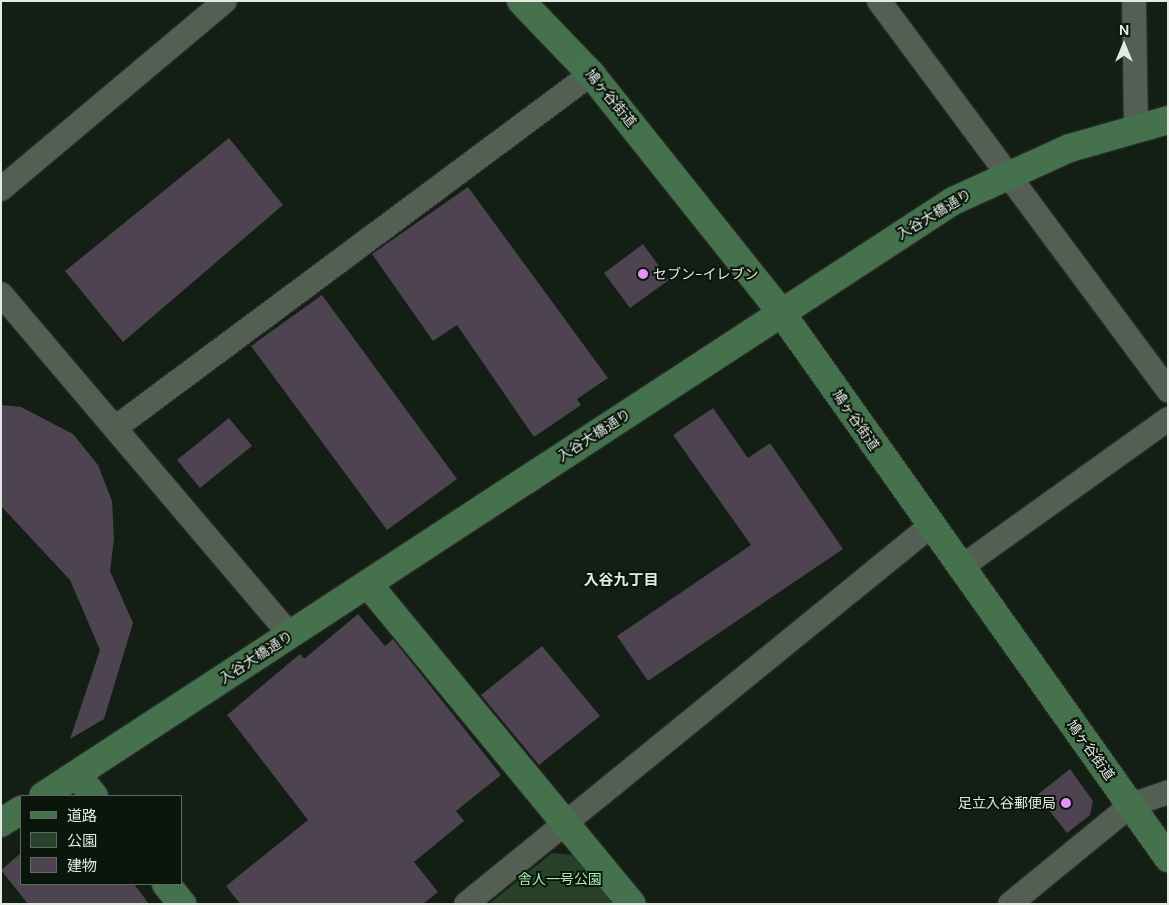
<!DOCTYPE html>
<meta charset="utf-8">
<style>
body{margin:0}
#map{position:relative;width:1169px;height:905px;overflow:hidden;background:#131e14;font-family:"DM Sans","Noto Sans JP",sans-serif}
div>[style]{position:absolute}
.green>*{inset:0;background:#28412a}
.building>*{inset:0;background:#4e4350}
.roads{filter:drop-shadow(0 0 1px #2f352f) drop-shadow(0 0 1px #2f352f)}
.street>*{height:24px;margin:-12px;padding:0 12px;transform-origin:12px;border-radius:12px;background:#525f52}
.secondary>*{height:28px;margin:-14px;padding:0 14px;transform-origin:14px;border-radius:14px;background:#46714d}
.dots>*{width:14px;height:14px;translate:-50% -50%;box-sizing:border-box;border:2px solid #0a150b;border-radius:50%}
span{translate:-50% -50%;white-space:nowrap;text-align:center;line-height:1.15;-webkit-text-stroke:4px #0a150b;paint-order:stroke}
.street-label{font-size:14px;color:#e2eae3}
.poi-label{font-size:14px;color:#e2eae3}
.left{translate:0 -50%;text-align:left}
.right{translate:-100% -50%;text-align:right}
.park-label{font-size:14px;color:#a8eeae}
.neighbourhood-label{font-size:15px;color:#e2eae3;font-weight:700}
.frame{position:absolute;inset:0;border:2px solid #e2eae3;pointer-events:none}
.legend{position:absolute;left:20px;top:795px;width:162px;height:90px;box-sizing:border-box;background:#0a150b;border:1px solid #606a61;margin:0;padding:6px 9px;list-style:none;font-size:15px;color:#e2eae3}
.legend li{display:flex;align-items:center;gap:10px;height:25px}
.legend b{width:25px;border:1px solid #606a61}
.north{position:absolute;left:1099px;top:20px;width:50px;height:50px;-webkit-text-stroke:4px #0a150b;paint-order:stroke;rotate:0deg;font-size:14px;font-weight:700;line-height:20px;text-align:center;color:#e2eae3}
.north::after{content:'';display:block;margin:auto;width:18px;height:22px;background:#e2eae3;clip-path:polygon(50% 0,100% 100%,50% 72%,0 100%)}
</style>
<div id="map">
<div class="green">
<div style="clip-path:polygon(552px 853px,574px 855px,613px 904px,489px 904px)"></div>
</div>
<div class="building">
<div style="clip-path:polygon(229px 138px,283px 205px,123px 342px,65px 271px)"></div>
<div style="clip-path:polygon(468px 187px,608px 378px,577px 399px,581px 405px,534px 437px,457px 325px,433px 341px,372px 254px)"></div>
<div style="clip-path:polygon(643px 244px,669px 280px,630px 308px,604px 273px)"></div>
<div style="clip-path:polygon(322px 295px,457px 479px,387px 530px,251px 346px)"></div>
<div style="clip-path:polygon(1px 405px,21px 407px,73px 434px,98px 465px,112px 501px,114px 539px,110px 571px,133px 623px,104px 719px,70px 739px,100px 650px,70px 580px,1px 506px)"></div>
<div style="clip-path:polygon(713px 408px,748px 458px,770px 443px,843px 549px,648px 681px,617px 636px,751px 545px,673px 435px)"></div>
<div style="clip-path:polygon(229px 418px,252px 446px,200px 488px,177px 460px)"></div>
<div style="clip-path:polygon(358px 614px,385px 646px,393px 639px,501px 775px,456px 811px,464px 821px,414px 862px,438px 892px,423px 904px,240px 904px,226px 886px,308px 820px,227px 715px,300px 654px,304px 659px)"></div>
<div style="clip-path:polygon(542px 646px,600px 716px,539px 765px,481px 695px)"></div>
<div style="clip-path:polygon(1070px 769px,1093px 801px,1090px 815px,1067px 833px,1037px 795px)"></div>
<div style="clip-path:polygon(21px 853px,21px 884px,134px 884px,149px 904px,28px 904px,1px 870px)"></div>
</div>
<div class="roads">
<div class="street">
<div style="left:879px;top:1px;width:485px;rotate:53.4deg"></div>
<div style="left:1134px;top:1px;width:126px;rotate:89.1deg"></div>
<div style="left:1px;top:189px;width:292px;rotate:-40deg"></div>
<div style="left:1px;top:294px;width:447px;rotate:49.7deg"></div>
<div style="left:115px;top:428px;width:593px;rotate:-36.64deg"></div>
<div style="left:960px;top:568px;width:256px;rotate:-35.6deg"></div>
<div style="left:466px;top:904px;width:597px;rotate:-39.15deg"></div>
<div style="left:1010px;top:904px;width:156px;rotate:-39.3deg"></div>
<div style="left:1131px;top:805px;width:39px;rotate:-19deg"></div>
</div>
<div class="secondary">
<div style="left:521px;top:1px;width:101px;rotate:46.2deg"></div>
<div style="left:591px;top:74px;width:303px;rotate:51.4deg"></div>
<div style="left:780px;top:311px;width:671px;rotate:54.65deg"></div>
<div style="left:368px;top:584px;width:415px;rotate:50.5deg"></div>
<div style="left:77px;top:775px;width:27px;rotate:51deg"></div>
<div style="left:43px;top:796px;width:1087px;rotate:-33.18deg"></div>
<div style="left:953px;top:201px;width:128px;rotate:-24.4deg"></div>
<div style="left:1070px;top:148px;width:102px;rotate:-15.9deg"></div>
<div style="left:1px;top:823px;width:24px;rotate:-33deg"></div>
<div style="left:166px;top:884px;width:26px;rotate:51deg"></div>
</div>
</div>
<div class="dots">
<div style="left:643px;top:274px;background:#e88eff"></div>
<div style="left:1066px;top:803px;background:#e88eff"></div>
</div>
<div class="street-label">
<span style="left:611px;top:98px;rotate:50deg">鳩ヶ谷街道</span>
<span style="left:934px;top:214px;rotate:-31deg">入谷大橋通り</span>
<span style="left:856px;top:420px;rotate:55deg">鳩ヶ谷街道</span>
<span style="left:594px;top:435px;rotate:-33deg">入谷大橋通り</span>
<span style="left:256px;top:657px;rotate:-33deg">入谷大橋通り</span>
<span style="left:1091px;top:750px;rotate:54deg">鳩ヶ谷街道</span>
</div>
<div class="poi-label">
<span class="left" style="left:653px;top:274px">セブン-イレブン</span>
<span class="right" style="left:1056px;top:803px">足立入谷郵便局</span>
</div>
<div class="park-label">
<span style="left:560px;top:879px">舎人一号公園</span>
</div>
<div class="neighbourhood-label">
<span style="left:621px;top:581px">入谷九丁目</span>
</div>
<div class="frame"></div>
<ul class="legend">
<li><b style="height:6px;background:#46714d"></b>道路</li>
<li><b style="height:14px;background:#28412a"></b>公園</li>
<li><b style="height:14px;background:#4e4350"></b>建物</li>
</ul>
<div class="north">N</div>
</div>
